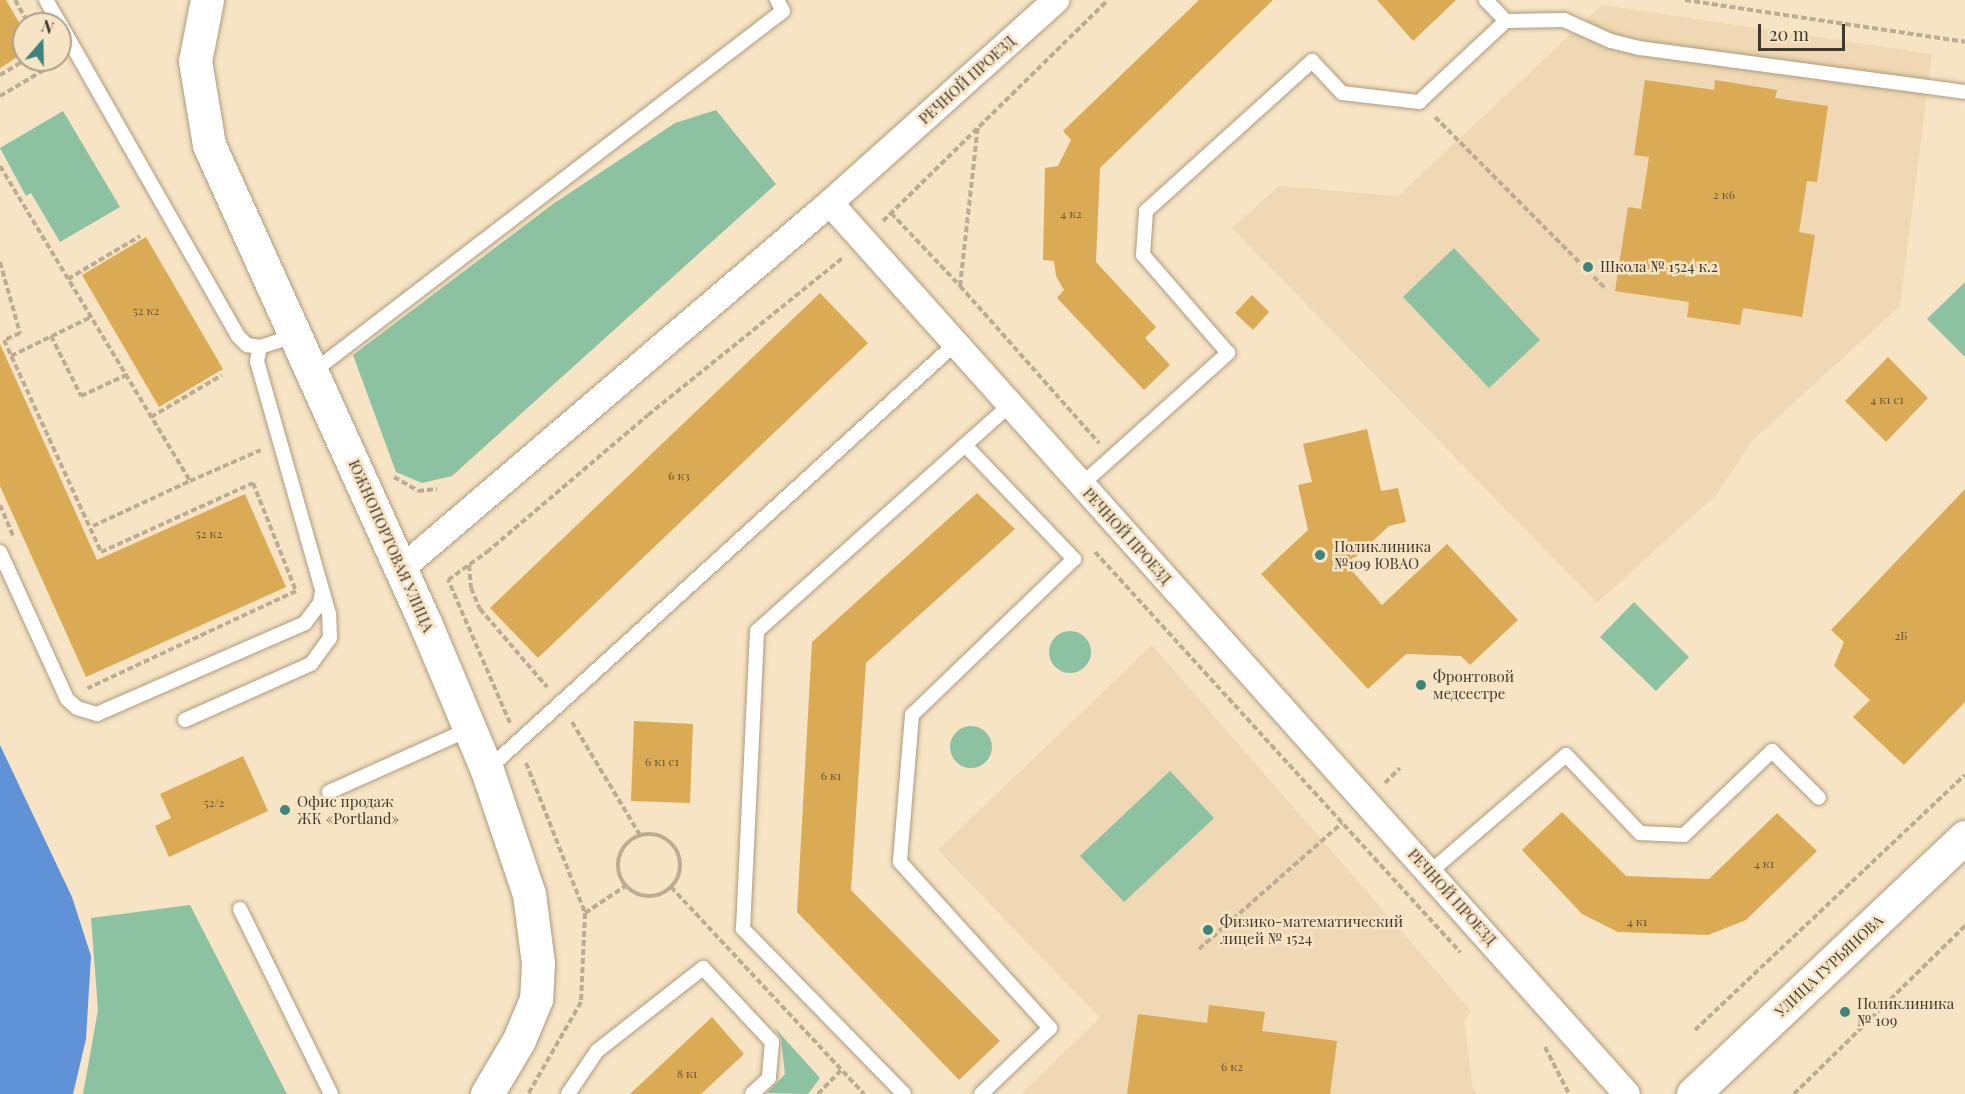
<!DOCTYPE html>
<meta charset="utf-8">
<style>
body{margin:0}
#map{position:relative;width:1965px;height:1094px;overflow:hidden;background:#f7e4c5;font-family:"Playfair Display",serif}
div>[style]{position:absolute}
.built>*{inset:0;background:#efd8b3}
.green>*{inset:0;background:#8cc1a1}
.round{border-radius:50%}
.water>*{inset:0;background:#6092d7}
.building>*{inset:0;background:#daaa55}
.path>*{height:4px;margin-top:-2px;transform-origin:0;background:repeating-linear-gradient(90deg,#bbac93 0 6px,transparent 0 9px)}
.path>.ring{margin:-2px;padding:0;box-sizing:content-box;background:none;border:4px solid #bbac93;border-radius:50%}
.roads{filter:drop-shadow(0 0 2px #ae9c7f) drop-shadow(0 0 2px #ae9c7f)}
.lane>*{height:14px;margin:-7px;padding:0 7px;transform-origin:7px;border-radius:7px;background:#fff}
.street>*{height:26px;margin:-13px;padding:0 13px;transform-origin:13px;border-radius:13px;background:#fff}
.secondary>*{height:33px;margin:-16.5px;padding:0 16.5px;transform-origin:16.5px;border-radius:16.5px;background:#fff}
.dots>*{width:16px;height:16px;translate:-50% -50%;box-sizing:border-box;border:3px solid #f7e4c5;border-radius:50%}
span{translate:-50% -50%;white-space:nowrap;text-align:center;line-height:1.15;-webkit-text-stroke:5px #f7e4c5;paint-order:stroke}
.number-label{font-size:12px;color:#675537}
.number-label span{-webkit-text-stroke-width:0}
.street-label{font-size:15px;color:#41392d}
.poi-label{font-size:15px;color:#41392d}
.left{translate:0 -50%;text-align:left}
.north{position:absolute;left:12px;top:12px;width:60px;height:60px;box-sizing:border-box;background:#f7e4c5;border:2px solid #aea088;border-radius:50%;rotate:20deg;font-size:16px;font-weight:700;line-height:24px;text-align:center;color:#41392d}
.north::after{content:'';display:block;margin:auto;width:21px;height:27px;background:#3e847d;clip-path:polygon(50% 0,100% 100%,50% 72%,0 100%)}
.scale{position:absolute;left:1758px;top:24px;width:87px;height:27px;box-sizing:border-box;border:3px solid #41392d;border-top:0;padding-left:8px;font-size:18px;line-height:21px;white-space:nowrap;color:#41392d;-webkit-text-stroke:4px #f7e4c5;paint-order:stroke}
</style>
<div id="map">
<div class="built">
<div style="clip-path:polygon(1602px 5px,1932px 54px,1900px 306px,1752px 441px,1717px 494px,1597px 603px,1232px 228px,1279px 186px,1398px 196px)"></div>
<div style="clip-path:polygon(1152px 645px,1471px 1011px,1464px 1020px,1473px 1088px,1478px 1094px,1021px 1094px,1100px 1018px,938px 850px)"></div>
</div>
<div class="green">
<div style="clip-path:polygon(716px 110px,776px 184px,452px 476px,422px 483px,396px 472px,353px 355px,553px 204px,675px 123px)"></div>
<div style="clip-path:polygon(63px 111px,120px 207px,60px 242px,31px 193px,26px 196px,0 148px)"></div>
<div style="clip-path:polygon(1454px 248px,1540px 340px,1489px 388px,1403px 297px)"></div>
<div style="clip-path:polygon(1965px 282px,1965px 357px,1927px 319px)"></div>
<div style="clip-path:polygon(1634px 602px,1689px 657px,1656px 691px,1600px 637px)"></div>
<div class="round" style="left:1049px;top:631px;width:42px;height:42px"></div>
<div class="round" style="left:950px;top:726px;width:42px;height:42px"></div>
<div style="clip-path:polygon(1170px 771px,1214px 818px,1124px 902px,1080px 856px)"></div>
<div style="clip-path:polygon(190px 905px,287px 1094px,83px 1094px,98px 1010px,91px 918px)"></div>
<div style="clip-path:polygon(774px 1027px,820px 1078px,808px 1094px,767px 1093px,785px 1074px,781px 1039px)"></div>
</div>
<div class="water">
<div style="clip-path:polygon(0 745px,72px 897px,91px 956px,86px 1039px,73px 1094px,0 1094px)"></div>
</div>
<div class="building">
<div style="clip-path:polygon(0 0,6px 0,24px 31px,24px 53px,0 68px)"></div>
<div style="clip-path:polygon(1199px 0,1273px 0,1100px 168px,1096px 262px,1156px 327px,1145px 338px,1170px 365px,1144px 390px,1057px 298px,1064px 290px,1056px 276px,1054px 261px,1043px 260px,1045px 168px,1058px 166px,1071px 140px,1063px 131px)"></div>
<div style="clip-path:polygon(1377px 0,1456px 0,1413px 41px)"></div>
<div style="clip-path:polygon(1645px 80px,1714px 90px,1715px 80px,1777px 90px,1775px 98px,1828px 106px,1817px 182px,1807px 181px,1799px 232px,1815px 235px,1802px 317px,1743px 308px,1740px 325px,1687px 317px,1689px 302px,1615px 291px,1628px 207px,1641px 209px,1649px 157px,1634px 155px)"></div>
<div style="clip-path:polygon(146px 237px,223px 369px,159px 407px,82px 275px)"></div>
<div style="clip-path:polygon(820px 293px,868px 343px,538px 658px,490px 608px)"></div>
<div style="clip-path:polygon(1252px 295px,1269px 312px,1253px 330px,1235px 313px)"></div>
<div style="clip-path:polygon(0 344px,97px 560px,245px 494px,286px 587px,86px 677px,0 486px)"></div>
<div style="clip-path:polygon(1888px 357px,1928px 398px,1886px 442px,1845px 401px)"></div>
<div style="clip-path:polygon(1367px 429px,1381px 491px,1398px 488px,1406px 522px,1389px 526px,1347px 565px,1382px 605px,1447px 544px,1518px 620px,1470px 665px,1461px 656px,1406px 654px,1368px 689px,1261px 574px,1308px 530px,1298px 485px,1312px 482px,1303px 444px)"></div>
<div style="clip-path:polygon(1965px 489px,1965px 702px,1904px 765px,1853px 717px,1870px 700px,1834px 666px,1844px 642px,1831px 630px)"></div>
<div style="clip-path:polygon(977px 493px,1015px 529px,866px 663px,851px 890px,1000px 1041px,959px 1080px,797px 912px,812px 642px)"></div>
<div style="clip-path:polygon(634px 721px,693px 724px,690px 803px,631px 801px)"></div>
<div style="clip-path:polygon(243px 756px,268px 811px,169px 857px,155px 826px,171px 818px,160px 794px)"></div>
<div style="clip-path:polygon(1562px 812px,1626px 876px,1709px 879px,1777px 813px,1817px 851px,1746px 920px,1708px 935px,1618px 932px,1582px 914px,1522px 850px)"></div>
<div style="clip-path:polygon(1209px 1005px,1265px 1012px,1262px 1031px,1337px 1041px,1330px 1094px,1127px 1094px,1138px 1014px,1207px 1023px)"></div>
<div style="clip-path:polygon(712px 1017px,744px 1054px,701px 1094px,630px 1094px)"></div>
</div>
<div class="path">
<div style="left:15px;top:0;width:28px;rotate:60deg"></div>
<div style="left:1685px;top:0;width:283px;rotate:8.5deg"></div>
<div style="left:0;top:75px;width:29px;rotate:-31deg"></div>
<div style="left:0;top:96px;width:69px;rotate:-30.7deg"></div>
<div style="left:1435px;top:117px;width:243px;rotate:45.2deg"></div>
<div style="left:0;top:166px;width:368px;rotate:58.9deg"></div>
<div style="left:190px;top:481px;width:77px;rotate:-23.6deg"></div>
<div style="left:891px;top:213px;width:100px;rotate:46.6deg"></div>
<div style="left:960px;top:286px;width:161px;rotate:-83.6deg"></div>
<div style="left:883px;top:221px;width:315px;rotate:-44.5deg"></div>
<div style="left:0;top:262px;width:74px;rotate:74.3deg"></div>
<div style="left:20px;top:333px;width:17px;rotate:156deg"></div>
<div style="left:4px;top:340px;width:233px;rotate:65.4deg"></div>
<div style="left:101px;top:552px;width:167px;rotate:-24.4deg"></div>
<div style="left:253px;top:483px;width:116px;rotate:68.3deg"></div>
<div style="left:296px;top:591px;width:230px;rotate:155deg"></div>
<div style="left:68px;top:279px;width:84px;rotate:-30.8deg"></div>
<div style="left:960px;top:286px;width:210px;rotate:48.5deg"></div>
<div style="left:51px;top:336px;width:67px;rotate:63.4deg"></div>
<div style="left:81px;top:396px;width:50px;rotate:-25deg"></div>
<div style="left:11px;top:356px;width:89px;rotate:-26deg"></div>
<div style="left:151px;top:417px;width:82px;rotate:-30.6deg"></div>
<div style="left:394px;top:477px;width:28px;rotate:30deg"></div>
<div style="left:418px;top:491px;width:19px;rotate:-6deg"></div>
<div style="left:0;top:505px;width:33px;rotate:67deg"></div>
<div style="left:93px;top:526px;width:107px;rotate:-24.9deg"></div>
<div style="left:1095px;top:552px;width:542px;rotate:47.62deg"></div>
<div style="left:469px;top:565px;width:23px;rotate:85deg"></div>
<div style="left:471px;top:588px;width:23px;rotate:67deg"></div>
<div style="left:480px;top:609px;width:103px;rotate:49.3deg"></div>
<div style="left:572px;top:722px;width:132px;rotate:59deg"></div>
<div style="left:510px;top:723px;width:156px;rotate:-113.4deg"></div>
<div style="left:448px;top:580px;width:48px;rotate:-35.7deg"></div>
<div style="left:487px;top:552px;width:211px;rotate:-40.4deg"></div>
<div style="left:648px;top:415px;width:252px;rotate:-38.9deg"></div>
<div style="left:526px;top:763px;width:161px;rotate:68.5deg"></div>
<div style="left:585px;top:913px;width:89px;rotate:92.6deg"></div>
<div style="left:581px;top:1002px;width:106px;rotate:119.9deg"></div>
<div style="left:1385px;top:783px;width:21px;rotate:-45deg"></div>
<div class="ring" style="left:618px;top:834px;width:58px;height:58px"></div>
<div style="left:671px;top:887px;width:283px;rotate:47deg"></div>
<div style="left:585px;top:913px;width:50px;rotate:-33.7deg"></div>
<div style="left:1199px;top:949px;width:191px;rotate:-41.4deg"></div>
<div style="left:1695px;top:1030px;width:371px;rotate:-43.4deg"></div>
<div style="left:1545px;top:1047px;width:53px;rotate:62.9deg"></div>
<div style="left:818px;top:1094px;width:33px;rotate:-46deg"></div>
<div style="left:1794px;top:1094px;width:240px;rotate:-44.5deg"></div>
</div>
<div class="roads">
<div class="lane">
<div style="left:46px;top:0;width:28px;rotate:60deg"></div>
<div style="left:1506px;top:21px;width:58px;rotate:-1deg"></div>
<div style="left:1564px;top:20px;width:51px;rotate:24.1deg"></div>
<div style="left:1611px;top:41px;width:30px;rotate:14deg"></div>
<div style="left:1640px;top:48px;width:328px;rotate:7.7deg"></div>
<div style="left:60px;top:24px;width:359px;rotate:60.3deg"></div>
<div style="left:238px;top:336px;width:13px;rotate:45deg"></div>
<div style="left:247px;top:345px;width:13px;rotate:9deg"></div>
<div style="left:260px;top:347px;width:39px;rotate:-18deg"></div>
<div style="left:314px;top:371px;width:591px;rotate:-37.51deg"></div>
<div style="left:783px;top:11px;width:13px;rotate:-119deg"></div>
<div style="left:965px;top:445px;width:158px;rotate:46.3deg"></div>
<div style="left:1074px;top:559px;width:225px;rotate:136.1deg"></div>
<div style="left:912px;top:715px;width:147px;rotate:94.7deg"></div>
<div style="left:900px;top:862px;width:224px;rotate:47.9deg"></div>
<div style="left:1050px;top:1028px;width:95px;rotate:136.3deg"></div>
<div style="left:1081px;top:485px;width:198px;rotate:-41.9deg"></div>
<div style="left:1228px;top:353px;width:130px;rotate:-130.9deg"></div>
<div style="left:1143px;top:255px;width:44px;rotate:-86.1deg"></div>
<div style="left:1146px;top:211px;width:224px;rotate:-42.1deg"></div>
<div style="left:1312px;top:61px;width:44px;rotate:46.8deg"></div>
<div style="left:1342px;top:93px;width:78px;rotate:6.7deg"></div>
<div style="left:1419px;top:102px;width:119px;rotate:-43deg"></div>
<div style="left:1506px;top:21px;width:29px;rotate:-134deg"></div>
<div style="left:0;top:552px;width:162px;rotate:65.5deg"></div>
<div style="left:67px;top:699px;width:13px;rotate:42deg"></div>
<div style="left:77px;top:708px;width:21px;rotate:17deg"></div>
<div style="left:97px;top:714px;width:227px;rotate:-23.6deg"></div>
<div style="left:305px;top:623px;width:25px;rotate:-53deg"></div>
<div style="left:320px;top:603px;width:11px;rotate:-80deg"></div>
<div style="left:185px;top:720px;width:138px;rotate:-24deg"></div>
<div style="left:311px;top:664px;width:32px;rotate:-54deg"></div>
<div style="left:330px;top:638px;width:24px;rotate:-92deg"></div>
<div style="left:329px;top:614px;width:263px;rotate:-105.9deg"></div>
<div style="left:257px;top:361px;width:14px;rotate:-78deg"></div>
<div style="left:487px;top:770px;width:633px;rotate:-42.31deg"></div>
<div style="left:329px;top:792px;width:154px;rotate:-24.1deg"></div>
<div style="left:1430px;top:872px;width:179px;rotate:-40.7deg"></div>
<div style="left:1566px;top:755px;width:108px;rotate:46.5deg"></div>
<div style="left:1640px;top:833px;width:44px;rotate:2.6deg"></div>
<div style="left:1684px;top:835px;width:122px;rotate:-43.7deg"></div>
<div style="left:1772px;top:751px;width:66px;rotate:45deg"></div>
<div style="left:240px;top:909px;width:206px;rotate:63.8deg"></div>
<div style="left:568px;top:1094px;width:52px;rotate:-56deg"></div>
<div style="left:597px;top:1051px;width:135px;rotate:-38.1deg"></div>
<div style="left:703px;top:968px;width:101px;rotate:47deg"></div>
<div style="left:772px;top:1042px;width:36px;rotate:95deg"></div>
<div style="left:769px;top:1078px;width:23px;rotate:137deg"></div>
<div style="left:904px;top:1094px;width:231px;rotate:-134.3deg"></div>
<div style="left:743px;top:929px;width:298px;rotate:-87.3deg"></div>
<div style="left:757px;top:631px;width:339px;rotate:-41.8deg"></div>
</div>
<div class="street">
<div style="left:830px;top:203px;width:1195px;rotate:48.19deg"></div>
<div style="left:401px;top:569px;width:564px;rotate:-40.47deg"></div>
<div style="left:830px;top:203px;width:304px;rotate:-41.9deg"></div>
</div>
<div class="secondary">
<div style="left:207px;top:0;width:62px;rotate:101.1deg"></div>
<div style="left:195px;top:61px;width:85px;rotate:80.5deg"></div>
<div style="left:209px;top:145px;width:527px;rotate:65.67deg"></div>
<div style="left:426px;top:625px;width:157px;rotate:67.2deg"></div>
<div style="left:487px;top:770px;width:131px;rotate:71.3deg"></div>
<div style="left:529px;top:894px;width:70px;rotate:82.6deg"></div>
<div style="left:538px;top:963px;width:36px;rotate:93deg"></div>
<div style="left:536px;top:999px;width:44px;rotate:112.5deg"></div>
<div style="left:519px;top:1040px;width:63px;rotate:120.7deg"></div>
<div style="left:1693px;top:1094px;width:374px;rotate:-43.4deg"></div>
</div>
</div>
<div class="dots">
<div style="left:1588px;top:267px;background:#3e847d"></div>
<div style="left:1320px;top:555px;background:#3e847d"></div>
<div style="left:1421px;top:685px;background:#3e847d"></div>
<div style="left:285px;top:810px;background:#3e847d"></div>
<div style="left:1208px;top:930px;background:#3e847d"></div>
<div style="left:1845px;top:1012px;background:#3e847d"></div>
</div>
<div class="number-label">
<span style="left:1724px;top:195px">2 к6</span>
<span style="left:1071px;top:214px">4 к2</span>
<span style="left:146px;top:311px">52 к2</span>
<span style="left:1887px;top:400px">4 к1 с1</span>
<span style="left:679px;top:476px">6 к3</span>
<span style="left:209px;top:534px">52 к2</span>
<span style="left:1901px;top:636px">2Б</span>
<span style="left:662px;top:762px">6 к1 с1</span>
<span style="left:831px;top:776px">6 к1</span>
<span style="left:214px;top:803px">52/2</span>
<span style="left:1764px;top:864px">4 к1</span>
<span style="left:1637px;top:922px">4 к1</span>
<span style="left:1232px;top:1067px">6 к2</span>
<span style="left:687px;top:1074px">8 к1</span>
</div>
<div class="street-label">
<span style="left:967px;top:80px;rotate:-42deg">РЕЧНОЙ ПРОЕЗД</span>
<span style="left:1127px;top:536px;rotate:48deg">РЕЧНОЙ ПРОЕЗД</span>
<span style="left:391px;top:546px;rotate:66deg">ЮЖНОПОРТОВАЯ УЛИЦА</span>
<span style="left:1452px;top:897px;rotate:48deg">РЕЧНОЙ ПРОЕЗД</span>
<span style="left:1829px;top:966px;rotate:-43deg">УЛИЦА ГУРЬЯНОВА</span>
</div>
<div class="poi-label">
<span class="left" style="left:1600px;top:267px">Школа № 1524 к.2</span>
<span class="left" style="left:1334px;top:555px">Поликлиника<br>№109 ЮВАО</span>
<span class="left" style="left:1433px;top:685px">Фронтовой<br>медсестре</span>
<span class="left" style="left:297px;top:810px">Офис продаж<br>ЖК «Portland»</span>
<span class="left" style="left:1220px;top:930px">Физико-математический<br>лицей № 1524</span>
<span class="left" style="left:1857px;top:1012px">Поликлиника<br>№ 109</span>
</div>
<div class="north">N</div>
<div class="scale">20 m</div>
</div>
